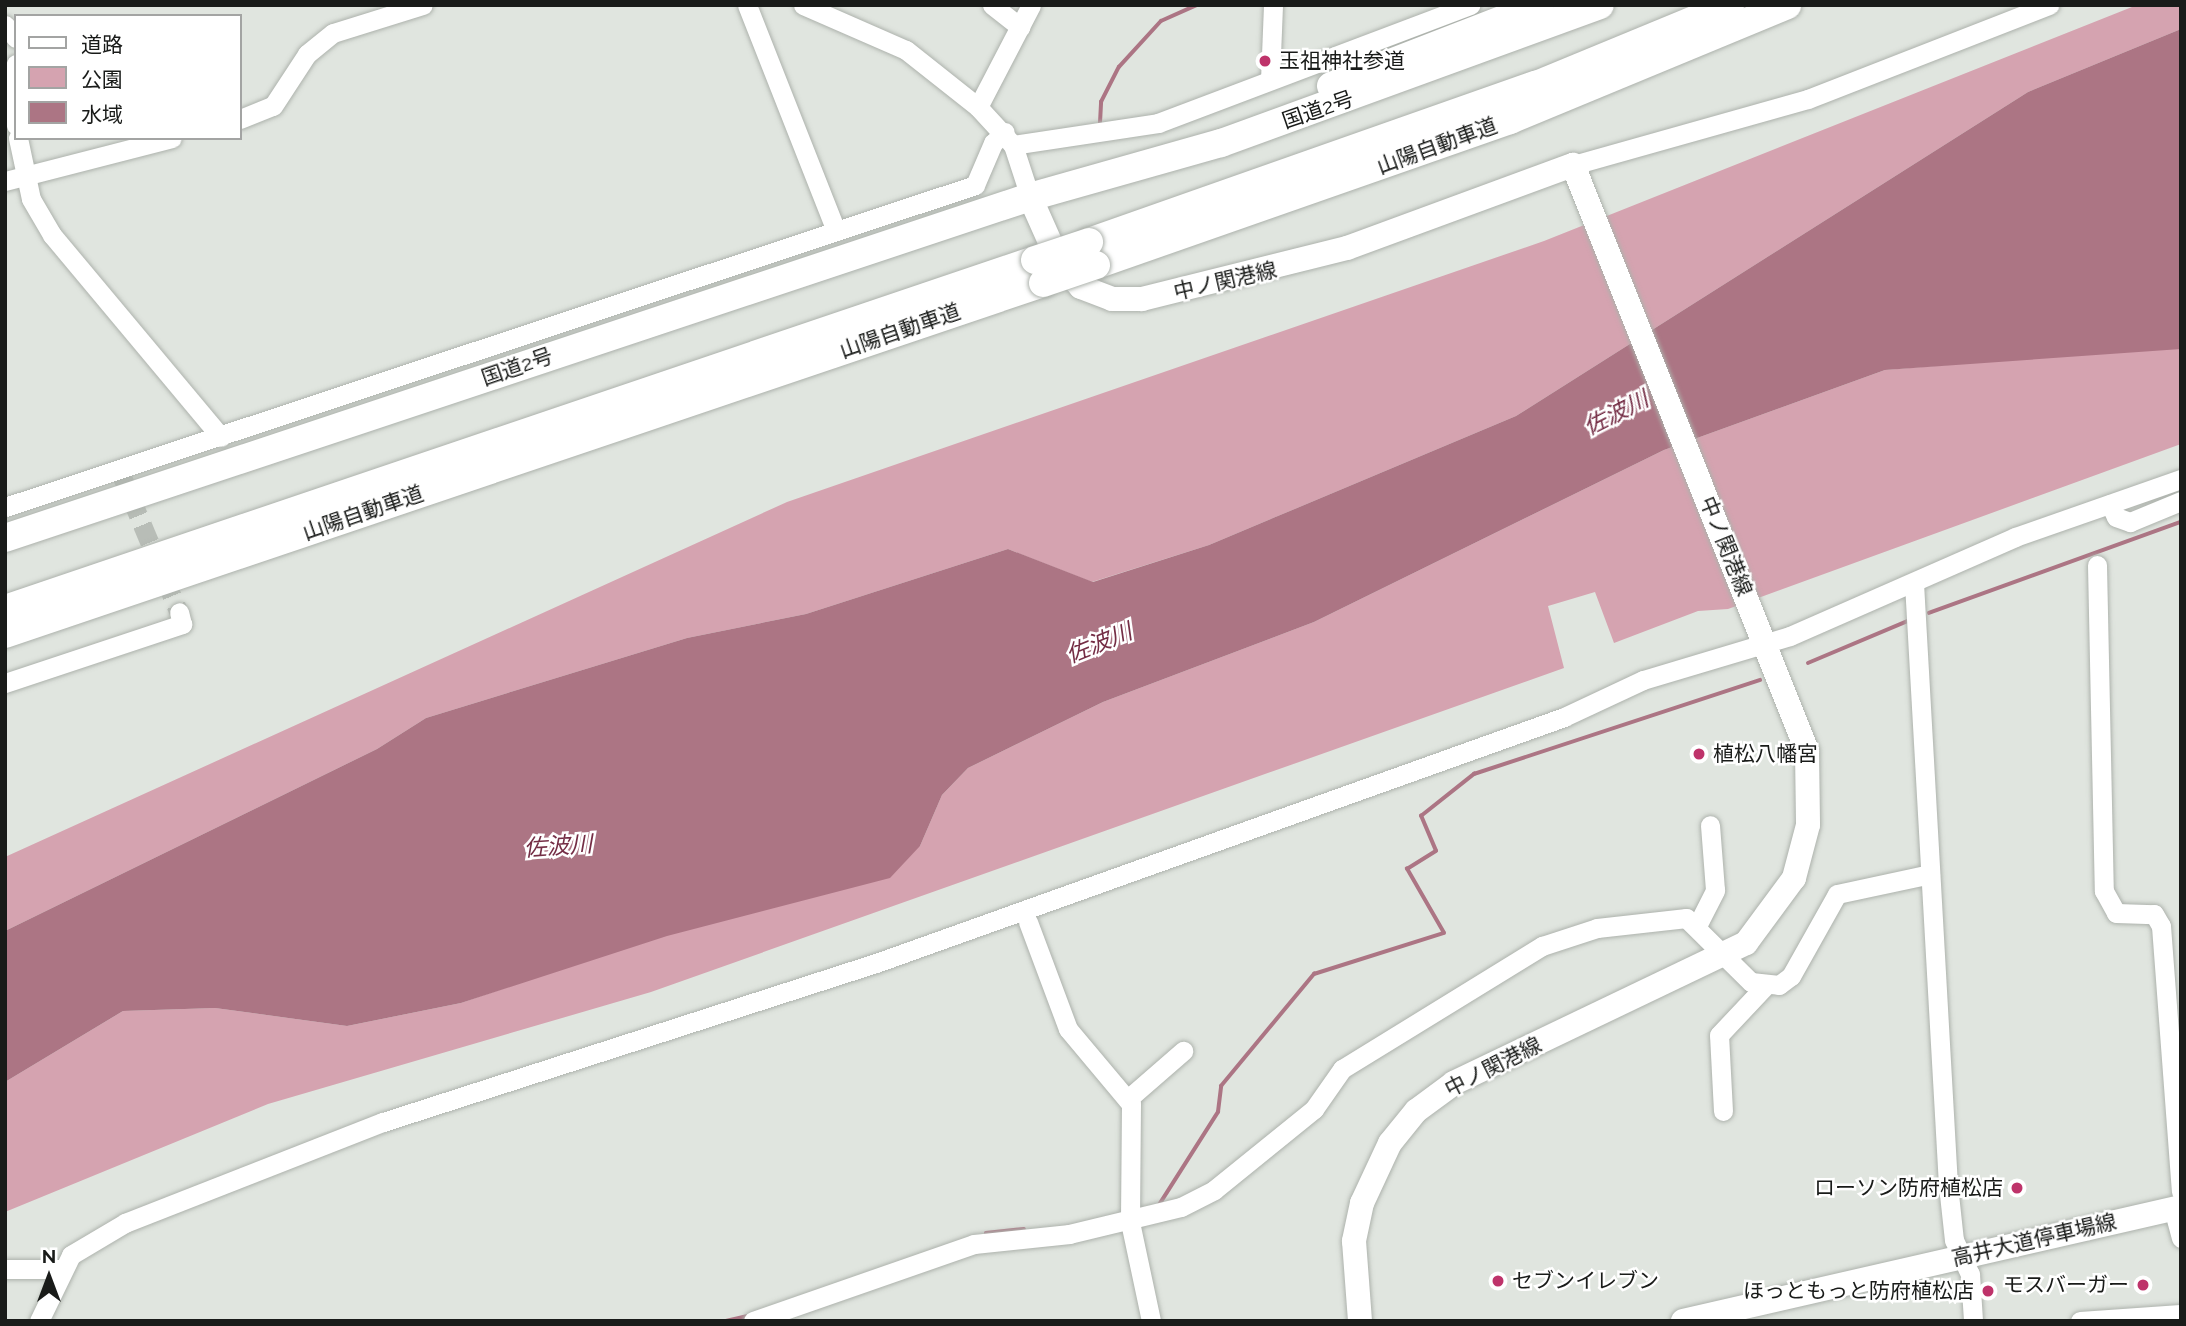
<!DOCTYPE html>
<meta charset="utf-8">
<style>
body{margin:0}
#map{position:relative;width:2186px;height:1326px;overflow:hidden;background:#e0e5df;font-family:Raleway,"Noto Sans JP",sans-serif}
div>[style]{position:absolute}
.green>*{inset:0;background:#d5a3b0}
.water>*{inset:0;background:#ac7584}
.stream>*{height:3.5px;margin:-1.75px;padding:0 1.75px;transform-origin:1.75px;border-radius:1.75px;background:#ac7584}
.minor-tunnel>*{height:19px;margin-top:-9.5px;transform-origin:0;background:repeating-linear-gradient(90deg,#b8bdb7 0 19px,transparent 0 29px)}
.roads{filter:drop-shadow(0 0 2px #adb2ac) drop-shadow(0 0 2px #adb2ac)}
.minor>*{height:19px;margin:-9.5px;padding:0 9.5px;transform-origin:9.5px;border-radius:9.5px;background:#fff}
.major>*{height:24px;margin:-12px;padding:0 12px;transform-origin:12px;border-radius:12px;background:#fff}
.highway>*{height:28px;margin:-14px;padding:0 14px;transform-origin:14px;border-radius:14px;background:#fff}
.bridges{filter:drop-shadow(0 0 2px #adb2ac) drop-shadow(0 0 2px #adb2ac)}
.highway-bridge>*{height:28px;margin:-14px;padding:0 14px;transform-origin:14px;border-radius:14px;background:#fff}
.dots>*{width:19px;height:19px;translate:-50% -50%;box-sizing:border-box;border:4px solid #fff;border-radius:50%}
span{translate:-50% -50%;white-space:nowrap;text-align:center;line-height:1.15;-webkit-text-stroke:5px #fff;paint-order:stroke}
.poi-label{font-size:21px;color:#191b19}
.left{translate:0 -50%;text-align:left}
.right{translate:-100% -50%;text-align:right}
.street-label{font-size:21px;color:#191b19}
.water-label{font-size:23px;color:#742d45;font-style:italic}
.frame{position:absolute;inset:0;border:7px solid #191b19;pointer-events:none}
.legend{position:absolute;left:14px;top:14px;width:228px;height:126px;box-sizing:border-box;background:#fff;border:2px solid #a3a4a3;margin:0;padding:9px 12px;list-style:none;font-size:21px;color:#191b19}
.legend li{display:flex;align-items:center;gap:14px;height:35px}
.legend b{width:35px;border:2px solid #a3a4a3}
.north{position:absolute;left:14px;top:1242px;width:70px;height:70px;-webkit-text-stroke:5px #fff;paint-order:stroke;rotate:0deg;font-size:19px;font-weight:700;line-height:28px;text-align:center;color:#191b19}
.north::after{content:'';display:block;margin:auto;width:24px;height:32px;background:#191b19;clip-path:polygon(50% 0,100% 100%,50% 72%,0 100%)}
</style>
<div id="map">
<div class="green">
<div style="clip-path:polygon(2137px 5px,2181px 5px,2181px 29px,2028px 92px,1516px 416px,1209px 545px,1092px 582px,1008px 549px,806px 614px,687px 638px,426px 718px,377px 749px,5px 931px,5px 857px,787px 502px,1544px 241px)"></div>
<div style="clip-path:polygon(2168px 347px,2181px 349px,2181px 444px,1728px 609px,1698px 611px,1614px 643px,1595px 592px,1548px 606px,1564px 668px,651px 992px,268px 1104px,5px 1212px,5px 1082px,123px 1011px,215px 1008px,347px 1026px,461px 1003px,920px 846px,942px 795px,968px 768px,1103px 702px,1314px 622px,1664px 450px,1885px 370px)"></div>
</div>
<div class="water">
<div style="clip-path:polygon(2181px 29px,2181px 349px,1885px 370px,1664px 450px,1314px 622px,1103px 702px,968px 768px,942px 795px,920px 846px,890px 878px,667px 936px,461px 1003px,347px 1026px,215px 1008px,123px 1011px,5px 1082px,5px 931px,377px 749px,426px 718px,687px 638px,806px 614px,1008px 549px,1093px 582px,1209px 545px,1516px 416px,2028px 92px)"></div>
</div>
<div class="stream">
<div style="left:1100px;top:123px;width:21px;rotate:-87deg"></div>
<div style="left:1101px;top:102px;width:39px;rotate:-63deg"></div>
<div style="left:1119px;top:67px;width:62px;rotate:-47.6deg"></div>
<div style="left:1161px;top:21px;width:39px;rotate:-24deg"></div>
<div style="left:1929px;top:613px;width:268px;rotate:-19.9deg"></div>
<div style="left:1808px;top:663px;width:108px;rotate:-22.8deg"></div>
<div style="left:1159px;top:1205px;width:110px;rotate:-57.6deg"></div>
<div style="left:1218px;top:1112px;width:26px;rotate:-83deg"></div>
<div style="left:1221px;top:1086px;width:146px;rotate:-50.3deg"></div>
<div style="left:1314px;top:974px;width:136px;rotate:-17.5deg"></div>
<div style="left:1444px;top:933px;width:74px;rotate:-120deg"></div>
<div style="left:1407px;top:869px;width:34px;rotate:-32deg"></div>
<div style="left:1436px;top:851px;width:38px;rotate:-113deg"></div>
<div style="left:1421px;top:816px;width:68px;rotate:-38.4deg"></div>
<div style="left:1474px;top:774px;width:301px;rotate:-18.2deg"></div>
<div style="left:986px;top:1233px;width:38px;rotate:-6deg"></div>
<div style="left:610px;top:1321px;width:63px"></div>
<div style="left:726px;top:1321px;width:22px;rotate:-13deg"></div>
</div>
<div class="minor-tunnel">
<div style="left:120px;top:471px;width:153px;rotate:67.3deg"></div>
</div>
<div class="roads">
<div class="minor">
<div style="left:747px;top:5px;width:243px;rotate:68.5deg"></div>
<div style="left:803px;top:5px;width:112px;rotate:23.6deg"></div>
<div style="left:906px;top:50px;width:92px;rotate:38.4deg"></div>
<div style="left:978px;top:107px;width:52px;rotate:47.4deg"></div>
<div style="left:1013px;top:145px;width:55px;rotate:71.9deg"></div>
<div style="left:992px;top:5px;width:36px;rotate:38deg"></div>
<div style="left:5px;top:25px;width:17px;rotate:50deg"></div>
<div style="left:16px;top:64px;width:22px;rotate:111deg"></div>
<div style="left:8px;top:85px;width:41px;rotate:78.7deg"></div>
<div style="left:1270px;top:80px;width:75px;rotate:-87.7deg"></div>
<div style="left:978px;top:107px;width:115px;rotate:-62.5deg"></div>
<div style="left:240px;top:119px;width:35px;rotate:-22deg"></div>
<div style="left:273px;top:106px;width:62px;rotate:-56.8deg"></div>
<div style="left:307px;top:54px;width:33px;rotate:-39deg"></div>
<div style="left:333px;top:33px;width:94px;rotate:-17.3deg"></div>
<div style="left:18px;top:138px;width:62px;rotate:78deg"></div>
<div style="left:31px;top:199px;width:42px;rotate:59.7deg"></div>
<div style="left:52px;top:235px;width:263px;rotate:50.1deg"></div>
<div style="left:1013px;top:145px;width:147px;rotate:-8.6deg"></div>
<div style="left:1158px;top:123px;width:334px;rotate:-20.7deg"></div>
<div style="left:1573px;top:165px;width:244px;rotate:-15.7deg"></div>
<div style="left:1808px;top:99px;width:259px;rotate:-21.3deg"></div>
<div style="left:5px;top:181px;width:172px;rotate:-14.4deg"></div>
<div style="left:2110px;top:504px;width:14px;rotate:65deg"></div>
<div style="left:2116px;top:517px;width:15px;rotate:20deg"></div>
<div style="left:2130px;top:522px;width:55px;rotate:-22.4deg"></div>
<div style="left:5px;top:507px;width:1022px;rotate:-18.36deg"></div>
<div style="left:975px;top:185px;width:46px;rotate:-66.8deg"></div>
<div style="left:993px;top:143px;width:16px;rotate:-43deg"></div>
<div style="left:2097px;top:565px;width:326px;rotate:88.8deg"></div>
<div style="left:2104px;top:891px;width:25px;rotate:61deg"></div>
<div style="left:2116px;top:913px;width:38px;rotate:2deg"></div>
<div style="left:2154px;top:914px;width:14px;rotate:60deg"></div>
<div style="left:2161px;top:926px;width:266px;rotate:85.7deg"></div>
<div style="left:1914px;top:583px;width:603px;rotate:86.77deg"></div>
<div style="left:1948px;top:1185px;width:55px;rotate:83.8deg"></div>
<div style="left:1954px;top:1240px;width:38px;rotate:65deg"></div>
<div style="left:1970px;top:1274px;width:47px;rotate:86.3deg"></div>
<div style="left:5px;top:683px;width:187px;rotate:-18.4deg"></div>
<div style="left:182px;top:624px;width:12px;rotate:-104deg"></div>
<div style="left:1028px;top:922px;width:114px;rotate:69.5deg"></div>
<div style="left:1068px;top:1029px;width:98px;rotate:50deg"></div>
<div style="left:1131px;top:1104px;width:118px;rotate:90.5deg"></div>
<div style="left:1130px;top:1222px;width:101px;rotate:78deg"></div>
<div style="left:1698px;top:924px;width:38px;rotate:-63deg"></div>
<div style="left:1715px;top:890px;width:65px;rotate:-94.4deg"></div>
<div style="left:1129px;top:1098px;width:72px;rotate:-41deg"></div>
<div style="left:1723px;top:1111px;width:76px;rotate:-93deg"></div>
<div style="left:1719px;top:1035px;width:66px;rotate:-46.8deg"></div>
<div style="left:2173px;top:1208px;width:31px;rotate:75deg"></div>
<div style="left:5px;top:1269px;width:56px"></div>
<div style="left:39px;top:1321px;width:73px;rotate:-64.1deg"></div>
<div style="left:71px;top:1255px;width:63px;rotate:-30.7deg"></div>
<div style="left:125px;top:1223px;width:277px;rotate:-21.4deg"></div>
<div style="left:383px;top:1122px;width:518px;rotate:-17.88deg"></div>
<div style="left:876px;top:963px;width:731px;rotate:-19.67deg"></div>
<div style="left:1564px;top:717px;width:87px;rotate:-25.1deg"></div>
<div style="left:1643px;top:680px;width:153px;rotate:-16.7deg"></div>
<div style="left:1790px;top:636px;width:246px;rotate:-23.7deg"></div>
<div style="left:2015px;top:537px;width:176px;rotate:-19.3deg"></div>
<div style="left:753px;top:1321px;width:234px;rotate:-19.2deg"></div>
<div style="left:974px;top:1244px;width:96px;rotate:-6deg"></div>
<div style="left:1069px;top:1234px;width:115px;rotate:-13.6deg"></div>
<div style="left:1181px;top:1207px;width:37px;rotate:-27deg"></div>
<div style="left:1214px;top:1190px;width:129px;rotate:-39deg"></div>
<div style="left:1314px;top:1109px;width:49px;rotate:-55deg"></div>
<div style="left:1342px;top:1069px;width:235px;rotate:-31.6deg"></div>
<div style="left:1542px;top:946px;width:58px;rotate:-18.1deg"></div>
<div style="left:1597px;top:928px;width:90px;rotate:-6.4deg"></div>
<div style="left:1686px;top:918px;width:91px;rotate:44.6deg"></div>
<div style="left:1751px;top:982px;width:28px;rotate:6deg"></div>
<div style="left:1779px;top:985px;width:15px;rotate:-37deg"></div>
<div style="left:1791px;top:976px;width:94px;rotate:-60.7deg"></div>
<div style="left:1837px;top:894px;width:95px;rotate:-12.1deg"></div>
<div style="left:2080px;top:1321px;width:101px;rotate:-4deg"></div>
</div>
<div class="major">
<div style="left:1030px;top:197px;width:69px;rotate:66deg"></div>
<div style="left:1058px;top:260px;width:35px;rotate:50deg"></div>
<div style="left:1081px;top:287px;width:33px;rotate:21deg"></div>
<div style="left:1112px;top:299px;width:30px"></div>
<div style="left:1142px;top:299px;width:211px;rotate:-14deg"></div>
<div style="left:1347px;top:248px;width:241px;rotate:-20.2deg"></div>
<div style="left:1573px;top:165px;width:631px;rotate:68.23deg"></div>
<div style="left:1807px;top:751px;width:74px;rotate:89.2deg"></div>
<div style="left:1808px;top:825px;width:55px;rotate:104.8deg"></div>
<div style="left:1794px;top:878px;width:81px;rotate:126.4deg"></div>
<div style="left:1746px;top:943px;width:324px;rotate:154.4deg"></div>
<div style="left:1454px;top:1083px;width:47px;rotate:143.6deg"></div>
<div style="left:1416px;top:1111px;width:41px;rotate:129.1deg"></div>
<div style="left:1390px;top:1143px;width:66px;rotate:115deg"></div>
<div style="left:1362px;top:1203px;width:39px;rotate:102deg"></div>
<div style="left:1354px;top:1241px;width:80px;rotate:85.7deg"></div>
<div style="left:1683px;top:1321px;width:511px;rotate:-12.89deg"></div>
</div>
<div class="highway">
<div style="left:1331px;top:86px;width:224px;rotate:-21.2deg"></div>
<div style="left:1089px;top:242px;width:474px;rotate:-19.4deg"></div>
<div style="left:1536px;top:85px;width:210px;rotate:-22.4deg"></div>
<div style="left:1096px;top:265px;width:439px;rotate:-19.3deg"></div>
<div style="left:1510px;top:120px;width:300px;rotate:-22.5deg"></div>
<div style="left:5px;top:538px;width:1080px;rotate:-18.4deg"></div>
<div style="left:1030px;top:197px;width:198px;rotate:-15.8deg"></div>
<div style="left:1221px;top:143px;width:403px;rotate:-20deg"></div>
<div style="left:5px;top:609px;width:1088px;rotate:-18.72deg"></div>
<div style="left:5px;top:634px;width:1096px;rotate:-18.68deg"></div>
</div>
</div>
<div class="bridges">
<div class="highway-bridge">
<div style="left:1035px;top:260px;width:57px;rotate:-18.4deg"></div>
<div style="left:1043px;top:283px;width:56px;rotate:-18.8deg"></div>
</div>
</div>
<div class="dots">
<div style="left:1265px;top:61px;background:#be336a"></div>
<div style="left:1699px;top:754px;background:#be336a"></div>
<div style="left:2017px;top:1188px;background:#be336a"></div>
<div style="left:1498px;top:1281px;background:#be336a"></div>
<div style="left:2143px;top:1285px;background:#be336a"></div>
<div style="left:1988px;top:1291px;background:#be336a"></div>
</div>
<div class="poi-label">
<span class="left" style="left:1279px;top:61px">玉祖神社参道</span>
<span class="left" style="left:1713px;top:754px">植松八幡宮</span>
<span class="right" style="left:2003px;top:1188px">ローソン防府植松店</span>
<span class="left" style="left:1512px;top:1281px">セブンイレブン</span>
<span class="right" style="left:2129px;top:1285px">モスバーガー</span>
<span class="right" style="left:1974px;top:1291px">ほっともっと防府植松店</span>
</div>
<div class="street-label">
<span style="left:1318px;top:110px;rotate:-19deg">国道2号</span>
<span style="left:1437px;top:146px;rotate:-20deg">山陽自動車道</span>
<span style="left:1225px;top:281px;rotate:-13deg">中ノ関港線</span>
<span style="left:900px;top:331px;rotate:-19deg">山陽自動車道</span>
<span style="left:517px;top:367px;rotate:-19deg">国道2号</span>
<span style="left:363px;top:513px;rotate:-19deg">山陽自動車道</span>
<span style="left:1726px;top:546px;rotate:68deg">中ノ関港線</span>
<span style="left:1493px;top:1067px;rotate:-27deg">中ノ関港線</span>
<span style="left:2034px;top:1240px;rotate:-13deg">高井大道停車場線</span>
</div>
<div class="water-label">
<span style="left:1616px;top:413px;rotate:-27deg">佐波川</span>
<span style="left:1099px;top:643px;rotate:-22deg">佐波川</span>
<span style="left:558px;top:846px;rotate:-4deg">佐波川</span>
</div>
<div class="frame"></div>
<ul class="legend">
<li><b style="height:9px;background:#fff"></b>道路</li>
<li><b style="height:19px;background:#d5a3b0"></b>公園</li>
<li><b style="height:19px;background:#ac7584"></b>水域</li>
</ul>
<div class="north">N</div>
</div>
